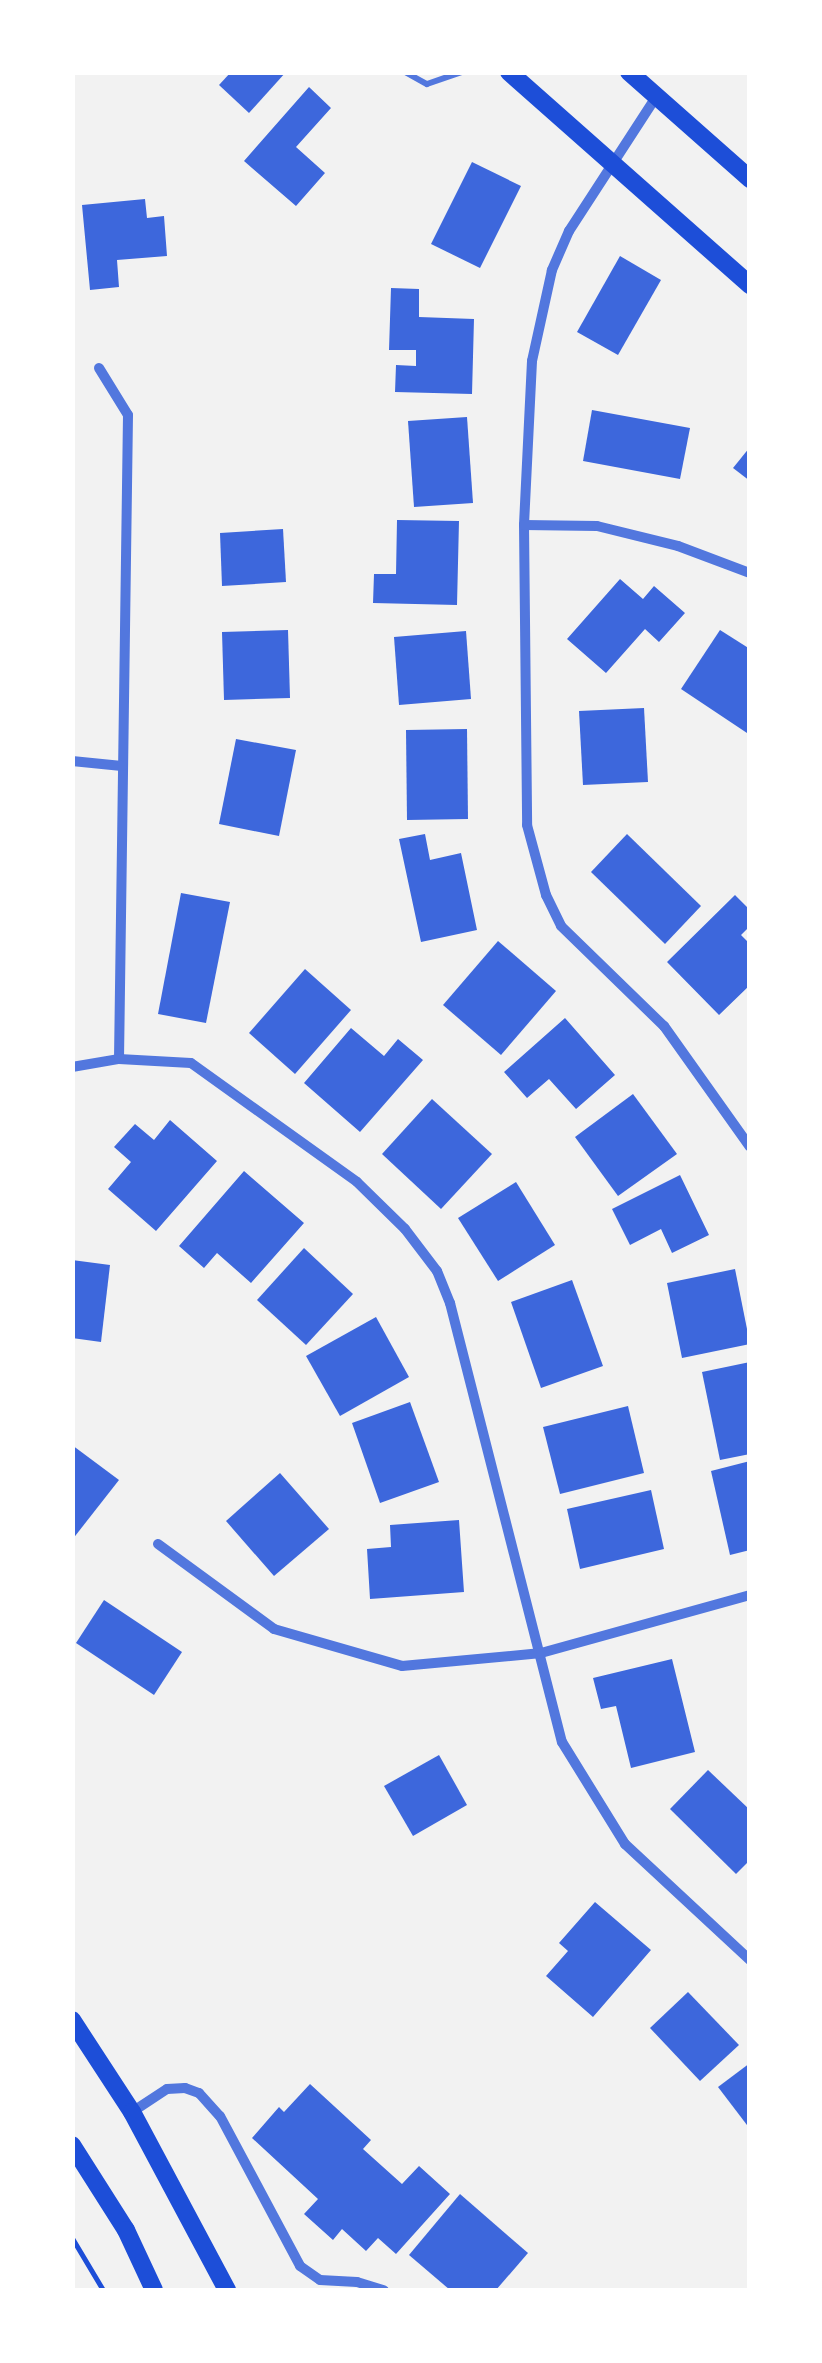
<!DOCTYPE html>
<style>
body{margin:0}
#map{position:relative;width:822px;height:2363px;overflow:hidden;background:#f2f2f2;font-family:Helvetica,sans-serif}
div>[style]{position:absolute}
.building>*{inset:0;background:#3d67dc}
.path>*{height:5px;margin:-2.5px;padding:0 2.5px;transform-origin:2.5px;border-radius:2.5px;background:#1d4ed8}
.service>*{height:6px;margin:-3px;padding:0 3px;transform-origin:3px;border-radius:3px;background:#5277de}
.minor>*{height:10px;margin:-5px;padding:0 5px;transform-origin:5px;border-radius:5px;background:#5277de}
.secondary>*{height:18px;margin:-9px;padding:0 9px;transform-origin:9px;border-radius:9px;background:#1d4ed8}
span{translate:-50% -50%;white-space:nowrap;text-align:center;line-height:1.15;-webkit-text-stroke:8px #fff;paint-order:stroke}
.frame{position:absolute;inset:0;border:75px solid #fff;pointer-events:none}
</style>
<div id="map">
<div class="building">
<div style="clip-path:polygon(231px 72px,286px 72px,249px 113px,219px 85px)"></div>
<div style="clip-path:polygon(309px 87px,331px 108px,296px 147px,325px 173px,296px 206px,244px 161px)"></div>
<div style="clip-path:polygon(472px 162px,521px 186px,480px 268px,431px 244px)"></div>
<div style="clip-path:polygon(145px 199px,147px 218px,164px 216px,167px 256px,117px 260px,119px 287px,90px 290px,82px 205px)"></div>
<div style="clip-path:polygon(620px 256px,661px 280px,618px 355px,577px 332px)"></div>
<div style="clip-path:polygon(391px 288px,419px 289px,419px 317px,474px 319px,472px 394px,395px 392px,396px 365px,416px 366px,416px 350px,389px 350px)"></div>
<div style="clip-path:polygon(592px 410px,690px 428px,680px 479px,583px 461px)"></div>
<div style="clip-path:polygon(467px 417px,473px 503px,414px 507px,408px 421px)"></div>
<div style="clip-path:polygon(750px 447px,750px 481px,733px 468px)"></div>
<div style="clip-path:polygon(397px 520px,459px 521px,457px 605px,373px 603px,374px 574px,396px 574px)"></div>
<div style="clip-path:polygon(283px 529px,286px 582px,222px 586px,220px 533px)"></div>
<div style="clip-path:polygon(620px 579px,643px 599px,654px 586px,685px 613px,659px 642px,645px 629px,606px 673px,567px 639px)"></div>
<div style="clip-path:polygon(288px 630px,290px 698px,224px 700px,222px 632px)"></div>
<div style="clip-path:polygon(720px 630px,750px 649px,750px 735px,681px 689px)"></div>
<div style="clip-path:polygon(466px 631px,471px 699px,399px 705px,394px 637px)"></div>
<div style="clip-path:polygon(644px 708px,648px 782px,583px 785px,579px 711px)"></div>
<div style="clip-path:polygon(467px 729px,468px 819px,407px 820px,406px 730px)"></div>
<div style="clip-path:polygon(236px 739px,296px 750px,279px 836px,219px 824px)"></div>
<div style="clip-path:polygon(425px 834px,430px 860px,461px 853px,477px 930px,421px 942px,399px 839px)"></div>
<div style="clip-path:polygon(627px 834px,701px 906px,665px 944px,591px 872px)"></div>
<div style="clip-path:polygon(181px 893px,230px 902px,206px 1023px,158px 1014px)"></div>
<div style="clip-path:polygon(735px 895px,750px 910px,750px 926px,741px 935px,750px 944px,750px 985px,719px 1015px,667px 962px)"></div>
<div style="clip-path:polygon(498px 941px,556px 991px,501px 1055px,443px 1005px)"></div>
<div style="clip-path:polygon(305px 969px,351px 1010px,295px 1074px,249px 1033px)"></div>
<div style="clip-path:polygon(565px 1018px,615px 1075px,576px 1109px,549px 1079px,527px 1098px,504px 1072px)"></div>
<div style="clip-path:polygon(351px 1028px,384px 1056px,398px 1039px,423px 1060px,360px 1132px,304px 1083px)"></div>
<div style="clip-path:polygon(633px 1094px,677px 1154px,618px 1196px,575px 1137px)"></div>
<div style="clip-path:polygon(432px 1099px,492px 1154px,441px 1209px,382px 1154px)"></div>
<div style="clip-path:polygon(170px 1120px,217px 1161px,156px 1231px,108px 1189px,131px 1162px,114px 1147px,135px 1124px,154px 1140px)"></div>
<div style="clip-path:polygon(244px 1171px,304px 1223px,251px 1283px,217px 1253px,204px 1268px,179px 1246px)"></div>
<div style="clip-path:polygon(680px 1175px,709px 1235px,672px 1253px,661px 1229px,630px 1245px,612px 1209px)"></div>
<div style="clip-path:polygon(516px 1182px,555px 1245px,498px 1281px,458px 1218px)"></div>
<div style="clip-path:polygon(304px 1248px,353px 1294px,306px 1345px,257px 1300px)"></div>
<div style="clip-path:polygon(72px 1260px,110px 1265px,101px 1342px,72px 1338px)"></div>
<div style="clip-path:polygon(735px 1269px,750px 1344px,682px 1358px,667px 1283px)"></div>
<div style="clip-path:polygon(572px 1280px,603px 1366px,541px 1388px,511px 1302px)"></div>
<div style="clip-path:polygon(376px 1317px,409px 1377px,340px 1416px,306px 1356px)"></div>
<div style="clip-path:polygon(750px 1362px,750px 1454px,720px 1460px,702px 1372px)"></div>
<div style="clip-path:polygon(410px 1402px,439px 1482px,380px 1503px,352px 1423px)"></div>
<div style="clip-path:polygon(628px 1406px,644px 1473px,560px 1494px,543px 1427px)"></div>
<div style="clip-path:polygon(72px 1445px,119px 1480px,72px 1540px)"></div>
<div style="clip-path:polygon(750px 1461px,750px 1550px,730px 1555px,711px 1471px)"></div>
<div style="clip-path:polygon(280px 1473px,329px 1529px,274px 1576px,226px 1521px)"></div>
<div style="clip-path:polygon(651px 1490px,664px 1549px,580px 1569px,567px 1509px)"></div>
<div style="clip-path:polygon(459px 1520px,464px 1592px,370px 1599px,367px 1549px,391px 1547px,390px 1525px)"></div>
<div style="clip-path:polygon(104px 1600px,182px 1652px,154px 1695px,76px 1643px)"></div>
<div style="clip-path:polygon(672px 1659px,695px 1752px,631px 1768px,616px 1706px,601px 1709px,593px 1678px)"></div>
<div style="clip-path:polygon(439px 1755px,467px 1805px,413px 1836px,384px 1786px)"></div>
<div style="clip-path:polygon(708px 1770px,750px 1810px,750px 1860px,736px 1874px,670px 1809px)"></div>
<div style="clip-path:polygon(595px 1902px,651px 1950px,593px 2017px,546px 1976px,568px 1951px,559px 1943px)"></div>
<div style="clip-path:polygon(688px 1992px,739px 2045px,700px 2081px,650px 2028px)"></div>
<div style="clip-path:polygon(750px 2063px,750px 2129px,718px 2087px)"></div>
<div style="clip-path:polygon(310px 2084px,371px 2140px,363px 2149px,402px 2184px,419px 2166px,450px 2194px,396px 2254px,378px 2238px,366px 2251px,342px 2229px,333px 2240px,304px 2214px,318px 2199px,252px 2138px,279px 2107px,284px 2112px)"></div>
<div style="clip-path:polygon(460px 2194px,528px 2253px,496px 2290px,450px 2290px,409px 2255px)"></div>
</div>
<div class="path">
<div style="left:72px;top:2238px;width:61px;rotate:59.2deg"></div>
</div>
<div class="service">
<div style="left:405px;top:72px;width:25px;rotate:29deg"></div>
<div style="left:427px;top:84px;width:37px;rotate:-19deg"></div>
</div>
<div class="minor">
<div style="left:656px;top:97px;width:160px;rotate:123deg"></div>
<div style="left:569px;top:231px;width:43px;rotate:113.6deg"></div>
<div style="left:552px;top:270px;width:93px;rotate:102.4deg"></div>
<div style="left:532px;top:361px;width:164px;rotate:92.8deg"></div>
<div style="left:524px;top:525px;width:300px;rotate:89.4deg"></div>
<div style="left:527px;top:825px;width:73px;rotate:74.8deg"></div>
<div style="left:546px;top:895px;width:34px;rotate:64deg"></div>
<div style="left:561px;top:926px;width:144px;rotate:44.2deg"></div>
<div style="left:664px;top:1026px;width:148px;rotate:54.6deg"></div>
<div style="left:99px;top:368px;width:55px;rotate:58.3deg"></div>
<div style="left:128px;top:415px;width:644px;rotate:90.8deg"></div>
<div style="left:524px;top:525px;width:73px;rotate:0.8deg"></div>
<div style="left:597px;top:526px;width:83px;rotate:13.9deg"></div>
<div style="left:678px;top:546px;width:77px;rotate:20.6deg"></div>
<div style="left:72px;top:761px;width:50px;rotate:5.7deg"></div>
<div style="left:72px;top:1067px;width:48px;rotate:-9.7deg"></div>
<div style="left:119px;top:1059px;width:72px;rotate:3.2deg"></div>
<div style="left:191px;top:1063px;width:204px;rotate:35.6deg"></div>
<div style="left:357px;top:1182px;width:67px;rotate:44.4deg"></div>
<div style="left:405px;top:1229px;width:53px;rotate:52.7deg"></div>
<div style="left:437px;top:1271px;width:35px;rotate:68deg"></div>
<div style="left:450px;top:1303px;width:453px;rotate:75.7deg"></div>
<div style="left:562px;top:1742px;width:120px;rotate:58.3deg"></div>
<div style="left:625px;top:1844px;width:171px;rotate:42.9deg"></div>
<div style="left:158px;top:1544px;width:144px;rotate:36.2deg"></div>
<div style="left:274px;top:1629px;width:133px;rotate:16.1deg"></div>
<div style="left:402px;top:1666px;width:140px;rotate:-5.3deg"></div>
<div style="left:541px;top:1653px;width:217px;rotate:-15.5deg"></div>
<div style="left:132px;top:2112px;width:42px;rotate:-33.3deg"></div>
<div style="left:167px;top:2089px;width:18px;rotate:-3deg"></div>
<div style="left:185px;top:2088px;width:15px;rotate:20deg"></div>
<div style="left:199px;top:2093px;width:31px;rotate:48deg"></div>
<div style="left:220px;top:2116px;width:170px;rotate:61.9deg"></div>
<div style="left:300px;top:2266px;width:24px;rotate:35deg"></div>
<div style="left:320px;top:2280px;width:37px;rotate:3deg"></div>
<div style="left:357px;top:2282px;width:28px;rotate:17deg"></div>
</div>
<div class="secondary">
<div style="left:509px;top:72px;width:322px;rotate:41.5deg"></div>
<div style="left:629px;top:72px;width:162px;rotate:41.5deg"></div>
<div style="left:72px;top:2020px;width:110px;rotate:56.9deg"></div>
<div style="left:132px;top:2112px;width:202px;rotate:61.9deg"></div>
<div style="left:72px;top:2145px;width:101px;rotate:57.6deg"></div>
<div style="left:126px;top:2230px;width:66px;rotate:65deg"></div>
</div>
<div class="frame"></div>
</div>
